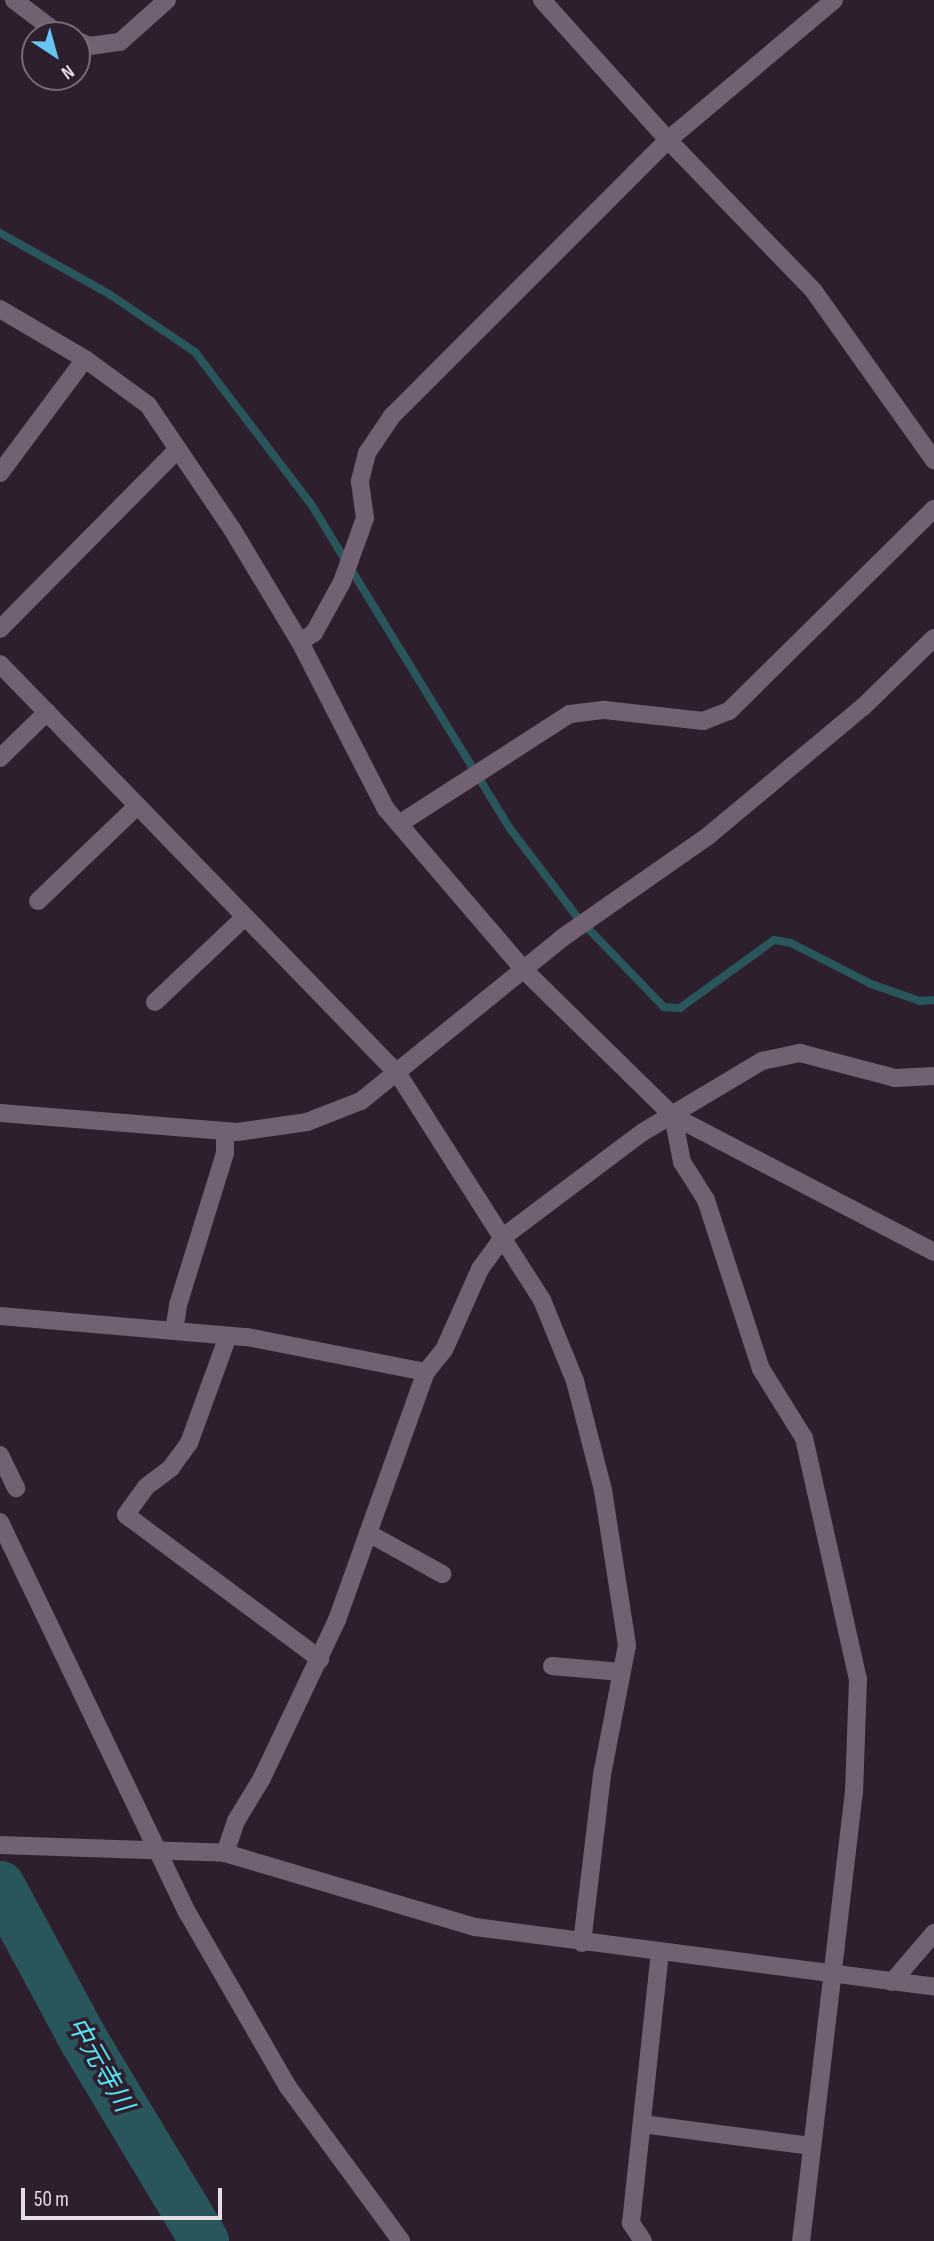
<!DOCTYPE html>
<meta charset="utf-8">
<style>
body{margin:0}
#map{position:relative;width:934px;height:2241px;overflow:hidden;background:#2e1f2e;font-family:"Sofia Sans Condensed","Noto Sans JP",sans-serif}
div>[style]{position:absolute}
.stream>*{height:8px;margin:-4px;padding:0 4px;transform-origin:4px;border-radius:4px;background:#29565b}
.river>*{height:49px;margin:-24.5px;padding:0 24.5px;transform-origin:24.5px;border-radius:24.5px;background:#29565b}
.minor>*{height:18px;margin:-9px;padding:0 9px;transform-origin:9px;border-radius:9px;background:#726172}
.tertiary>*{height:18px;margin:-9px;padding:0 9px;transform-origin:9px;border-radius:9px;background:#726172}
span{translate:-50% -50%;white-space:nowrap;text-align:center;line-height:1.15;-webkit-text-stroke:7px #2e1f2e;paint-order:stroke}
.water-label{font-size:26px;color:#55e6f6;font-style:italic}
.north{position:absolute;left:21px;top:21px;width:70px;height:70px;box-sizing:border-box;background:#2e1f2e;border:2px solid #786b78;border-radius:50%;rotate:144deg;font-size:19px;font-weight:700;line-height:28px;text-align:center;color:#e6dce6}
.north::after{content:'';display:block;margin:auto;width:24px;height:32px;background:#68c4f0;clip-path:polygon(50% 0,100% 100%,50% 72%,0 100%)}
.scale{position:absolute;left:21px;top:2188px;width:201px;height:32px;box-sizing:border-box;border:4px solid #e6dce6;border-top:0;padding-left:9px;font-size:21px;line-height:24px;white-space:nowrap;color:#e6dce6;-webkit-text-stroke:5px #2e1f2e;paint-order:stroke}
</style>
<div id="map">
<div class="stream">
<div style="left:0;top:233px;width:125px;rotate:29.2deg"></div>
<div style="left:109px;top:294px;width:104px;rotate:34deg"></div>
<div style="left:195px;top:352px;width:191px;rotate:52.7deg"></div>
<div style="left:311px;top:504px;width:382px;rotate:58.5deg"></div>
<div style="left:511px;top:830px;width:111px;rotate:52.7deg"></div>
<div style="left:578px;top:918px;width:124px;rotate:46deg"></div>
<div style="left:664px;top:1007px;width:16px;rotate:4deg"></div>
<div style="left:680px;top:1008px;width:116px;rotate:-35.9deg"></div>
<div style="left:774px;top:940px;width:17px;rotate:10deg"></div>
<div style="left:791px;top:943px;width:90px;rotate:27.1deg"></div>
<div style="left:871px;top:984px;width:52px;rotate:19.1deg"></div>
<div style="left:920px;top:1001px;width:14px;rotate:-4deg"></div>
</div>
<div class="river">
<div style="left:0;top:1885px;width:177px;rotate:61.7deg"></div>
<div style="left:84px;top:2041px;width:233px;rotate:59deg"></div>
</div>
<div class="minor">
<div style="left:14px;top:0;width:58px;rotate:37.3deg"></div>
<div style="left:542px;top:0;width:188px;rotate:48deg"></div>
<div style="left:668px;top:140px;width:209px;rotate:46deg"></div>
<div style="left:813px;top:290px;width:209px;rotate:54.6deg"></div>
<div style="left:77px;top:41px;width:14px;rotate:21deg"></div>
<div style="left:90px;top:46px;width:30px;rotate:-8deg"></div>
<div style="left:120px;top:42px;width:63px;rotate:-41.8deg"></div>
<div style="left:0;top:309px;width:99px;rotate:30.5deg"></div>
<div style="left:85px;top:359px;width:78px;rotate:36.1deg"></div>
<div style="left:148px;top:405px;width:150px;rotate:55.9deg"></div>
<div style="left:232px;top:529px;width:132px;rotate:59deg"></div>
<div style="left:300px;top:642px;width:188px;rotate:62.8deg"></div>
<div style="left:386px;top:809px;width:213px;rotate:49.4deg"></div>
<div style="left:525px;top:971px;width:207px;rotate:44.4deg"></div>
<div style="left:673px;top:1116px;width:294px;rotate:27.5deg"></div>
<div style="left:0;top:473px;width:142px;rotate:-53.3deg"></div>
<div style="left:0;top:629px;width:253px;rotate:-45.3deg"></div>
<div style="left:300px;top:642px;width:17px;rotate:-33deg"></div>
<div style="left:314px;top:633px;width:58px;rotate:-61.2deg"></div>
<div style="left:342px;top:582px;width:68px;rotate:-70.2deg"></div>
<div style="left:365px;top:518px;width:37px;rotate:-98deg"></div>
<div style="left:360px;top:481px;width:29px;rotate:-76deg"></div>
<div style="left:367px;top:453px;width:45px;rotate:-56deg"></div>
<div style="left:392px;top:416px;width:390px;rotate:-45deg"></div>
<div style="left:668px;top:140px;width:217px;rotate:-40.1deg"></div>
<div style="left:0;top:664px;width:571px;rotate:45.85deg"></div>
<div style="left:398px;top:1074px;width:268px;rotate:57.5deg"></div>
<div style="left:542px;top:1300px;width:87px;rotate:67.8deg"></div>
<div style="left:575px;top:1381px;width:113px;rotate:75.6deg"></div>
<div style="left:603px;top:1490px;width:157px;rotate:81.2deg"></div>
<div style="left:627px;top:1645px;width:132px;rotate:100.9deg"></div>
<div style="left:602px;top:1775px;width:169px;rotate:96.8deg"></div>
<div style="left:0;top:758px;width:66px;rotate:-44.4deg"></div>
<div style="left:399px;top:824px;width:203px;rotate:-32.8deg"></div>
<div style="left:570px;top:714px;width:35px;rotate:-7deg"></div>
<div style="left:605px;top:710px;width:99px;rotate:6.4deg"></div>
<div style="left:703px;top:721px;width:28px;rotate:-21deg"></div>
<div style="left:729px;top:711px;width:288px;rotate:-44.6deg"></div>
<div style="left:38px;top:901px;width:137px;rotate:-43.8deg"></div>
<div style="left:155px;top:1002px;width:124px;rotate:-43.4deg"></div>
<div style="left:0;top:1113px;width:238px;rotate:4.6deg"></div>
<div style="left:237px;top:1132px;width:71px;rotate:-8.1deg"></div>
<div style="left:307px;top:1122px;width:58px;rotate:-21.3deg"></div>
<div style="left:361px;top:1101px;width:259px;rotate:-39deg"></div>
<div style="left:562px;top:938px;width:178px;rotate:-34.9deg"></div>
<div style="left:708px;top:836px;width:202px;rotate:-39.8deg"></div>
<div style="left:863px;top:707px;width:99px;rotate:-44.2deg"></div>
<div style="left:673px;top:1116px;width:47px;rotate:78.9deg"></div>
<div style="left:682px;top:1162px;width:45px;rotate:57.7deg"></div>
<div style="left:706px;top:1200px;width:178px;rotate:72deg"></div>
<div style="left:761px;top:1369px;width:81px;rotate:58.1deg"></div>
<div style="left:804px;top:1438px;width:247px;rotate:77.4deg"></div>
<div style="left:858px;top:1679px;width:112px;rotate:92deg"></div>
<div style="left:854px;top:1791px;width:453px;rotate:96.7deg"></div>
<div style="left:0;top:1316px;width:248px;rotate:4.9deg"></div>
<div style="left:247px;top:1337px;width:182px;rotate:11.1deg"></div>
<div style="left:174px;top:1331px;width:26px;rotate:-81deg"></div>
<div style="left:178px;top:1305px;width:159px;rotate:-72.8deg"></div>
<div style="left:225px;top:1153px;width:22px;rotate:-90deg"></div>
<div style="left:228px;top:1336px;width:114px;rotate:110deg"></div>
<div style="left:189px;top:1443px;width:31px;rotate:126deg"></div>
<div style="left:171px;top:1468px;width:31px;rotate:143deg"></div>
<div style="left:146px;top:1487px;width:34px;rotate:126deg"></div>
<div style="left:126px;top:1515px;width:242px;rotate:36.6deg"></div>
<div style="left:0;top:1455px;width:37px;rotate:64deg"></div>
<div style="left:0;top:1522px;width:433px;rotate:64.4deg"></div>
<div style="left:187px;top:1912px;width:202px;rotate:60deg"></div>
<div style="left:288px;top:2087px;width:191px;rotate:53.7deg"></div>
<div style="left:368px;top:1533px;width:85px;rotate:29deg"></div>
<div style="left:552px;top:1666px;width:70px;rotate:4.9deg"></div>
<div style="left:225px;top:1853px;width:34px;rotate:-71deg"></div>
<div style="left:236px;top:1821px;width:50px;rotate:-58.8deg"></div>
<div style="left:262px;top:1778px;width:175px;rotate:-64.6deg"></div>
<div style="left:337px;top:1620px;width:263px;rotate:-70.3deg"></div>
<div style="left:426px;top:1372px;width:28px;rotate:-51deg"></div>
<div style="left:444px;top:1350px;width:89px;rotate:-66deg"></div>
<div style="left:480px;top:1269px;width:39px;rotate:-54deg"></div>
<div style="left:503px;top:1237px;width:175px;rotate:-36.9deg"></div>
<div style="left:643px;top:1132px;width:139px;rotate:-30.8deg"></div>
<div style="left:762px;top:1061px;width:39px;rotate:-12deg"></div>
<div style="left:800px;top:1053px;width:98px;rotate:14.7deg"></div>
<div style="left:895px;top:1078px;width:39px;rotate:-3deg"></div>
<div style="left:892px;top:1982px;width:65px;rotate:-49.4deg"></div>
<div style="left:642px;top:2124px;width:170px;rotate:7.4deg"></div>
<div style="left:643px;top:2241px;width:22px;rotate:-124deg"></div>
<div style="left:631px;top:2223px;width:273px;rotate:-83.9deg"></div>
</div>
<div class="tertiary">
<div style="left:0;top:1845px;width:225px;rotate:2deg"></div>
<div style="left:225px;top:1853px;width:261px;rotate:16.5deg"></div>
<div style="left:475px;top:1927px;width:463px;rotate:7.4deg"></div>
</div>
<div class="water-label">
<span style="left:99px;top:2065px;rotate:60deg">中元寺川</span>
</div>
<div class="north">N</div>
<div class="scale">50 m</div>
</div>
